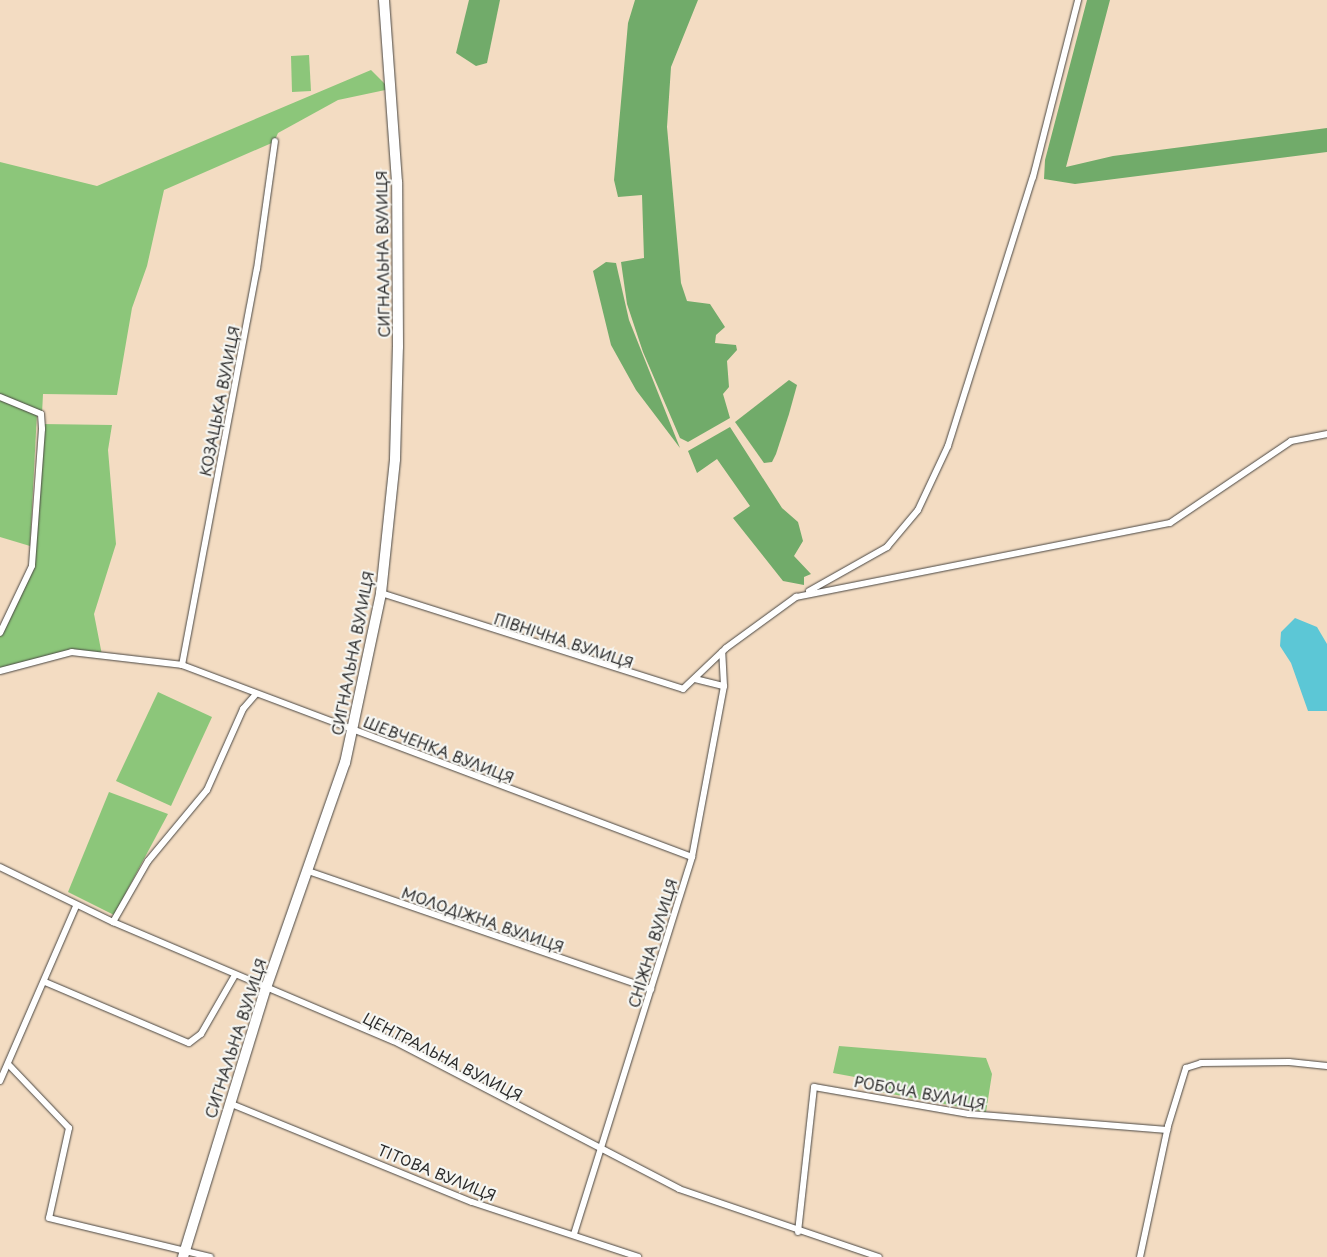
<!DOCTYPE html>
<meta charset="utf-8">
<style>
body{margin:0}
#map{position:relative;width:1327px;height:1257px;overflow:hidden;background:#f3dcc2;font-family:"Playpen Sans",sans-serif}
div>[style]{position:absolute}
.green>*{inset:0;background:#8cc67a}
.forest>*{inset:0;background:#71ab6a}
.water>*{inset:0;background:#5cc7d6}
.roads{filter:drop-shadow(0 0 1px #494642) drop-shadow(0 0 1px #494642)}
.minor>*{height:6px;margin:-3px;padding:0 3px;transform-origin:3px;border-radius:3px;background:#fff}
.primary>*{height:10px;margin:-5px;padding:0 5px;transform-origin:5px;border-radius:5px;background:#fff}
span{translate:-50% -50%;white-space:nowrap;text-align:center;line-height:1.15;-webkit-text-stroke:4.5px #f6f6f2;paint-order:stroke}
.street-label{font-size:15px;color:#2b2b2b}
</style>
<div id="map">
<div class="green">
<div style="clip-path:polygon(309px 55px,311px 91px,292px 92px,291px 56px)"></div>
<div style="clip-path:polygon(371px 70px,390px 89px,338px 100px,278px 133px,274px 142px,164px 190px,147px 266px,132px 308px,117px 395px,43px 394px,42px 414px,0 396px,0 162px,97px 186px)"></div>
<div style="clip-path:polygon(0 397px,37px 413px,30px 546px,0 537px)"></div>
<div style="clip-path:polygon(42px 424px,112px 425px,108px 450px,116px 544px,94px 614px,102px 655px,72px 651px,0 671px,0 634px,32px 566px)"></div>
<div style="clip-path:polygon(158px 692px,212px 717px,171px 806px,116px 781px)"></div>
<div style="clip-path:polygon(109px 792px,168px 814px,114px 915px,68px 892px)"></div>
<div style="clip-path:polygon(839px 1046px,986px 1058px,992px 1074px,986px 1112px,881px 1092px,882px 1082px,833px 1073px)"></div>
</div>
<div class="forest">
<div style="clip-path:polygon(469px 0,500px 0,487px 63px,476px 66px,456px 53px)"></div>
<div style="clip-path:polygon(635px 0,698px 0,671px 67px,667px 127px,681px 283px,687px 301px,710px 304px,725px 327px,716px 335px,715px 343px,736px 345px,737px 350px,727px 361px,729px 387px,723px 394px,730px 418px,688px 442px,680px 438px,643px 352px,627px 304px,621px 262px,644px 258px,642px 195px,618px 197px,614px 180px,628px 23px)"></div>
<div style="clip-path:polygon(1087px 0,1110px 0,1066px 167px,1113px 156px,1327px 128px,1327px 152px,1075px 184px,1044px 179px,1045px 160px)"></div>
<div style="clip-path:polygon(606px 262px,616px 263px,629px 320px,680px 448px,636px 390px,611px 345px,593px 271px)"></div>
<div style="clip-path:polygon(789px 380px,797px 385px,789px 414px,776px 454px,772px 462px,764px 463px,735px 422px)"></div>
<div style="clip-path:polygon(730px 427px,782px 508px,798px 522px,803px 541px,794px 556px,811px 574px,804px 577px,804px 585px,783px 581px,733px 518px,750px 506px,717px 459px,697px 473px,688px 451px)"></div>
</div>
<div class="water">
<div style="clip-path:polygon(1295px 618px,1317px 627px,1327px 644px,1327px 711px,1308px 711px,1291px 663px,1280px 646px,1281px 632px)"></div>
</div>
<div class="roads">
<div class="minor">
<div style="left:0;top:397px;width:44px;rotate:22.5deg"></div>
<div style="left:41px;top:414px;width:15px;rotate:86deg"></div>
<div style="left:42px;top:429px;width:137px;rotate:94.2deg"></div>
<div style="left:32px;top:566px;width:74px;rotate:115.5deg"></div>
<div style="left:809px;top:591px;width:90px;rotate:-29.4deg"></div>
<div style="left:887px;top:547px;width:48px;rotate:-50deg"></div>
<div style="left:918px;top:510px;width:71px;rotate:-64.9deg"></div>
<div style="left:948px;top:446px;width:282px;rotate:-72.5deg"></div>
<div style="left:1033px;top:177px;width:183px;rotate:-75.7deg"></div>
<div style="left:381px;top:593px;width:317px;rotate:17.6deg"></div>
<div style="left:683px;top:689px;width:59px;rotate:-43.6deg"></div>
<div style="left:726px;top:648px;width:87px;rotate:-36.1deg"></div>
<div style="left:796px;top:597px;width:381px;rotate:-11.2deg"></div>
<div style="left:1170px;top:523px;width:146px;rotate:-34.1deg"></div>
<div style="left:1291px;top:441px;width:37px;rotate:-11deg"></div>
<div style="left:182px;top:665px;width:403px;rotate:-79.3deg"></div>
<div style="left:257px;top:269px;width:129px;rotate:-82deg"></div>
<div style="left:0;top:671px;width:74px;rotate:-14.8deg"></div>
<div style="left:72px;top:652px;width:111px;rotate:6.7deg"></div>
<div style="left:182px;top:665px;width:545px;rotate:20.63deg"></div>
<div style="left:695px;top:679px;width:30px;rotate:14deg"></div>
<div style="left:0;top:867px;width:126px;rotate:26deg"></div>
<div style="left:113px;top:922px;width:305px;rotate:23deg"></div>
<div style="left:394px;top:1041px;width:321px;rotate:27.4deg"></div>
<div style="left:679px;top:1189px;width:211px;rotate:18.8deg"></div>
<div style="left:308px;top:871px;width:363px;rotate:19deg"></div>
<div style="left:113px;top:922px;width:70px;rotate:-60.2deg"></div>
<div style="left:148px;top:861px;width:92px;rotate:-50.3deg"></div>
<div style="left:207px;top:790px;width:89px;rotate:-66deg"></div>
<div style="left:243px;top:709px;width:20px;rotate:-49deg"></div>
<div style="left:45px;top:982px;width:156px;rotate:23deg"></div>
<div style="left:189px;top:1043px;width:15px;rotate:-37deg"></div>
<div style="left:201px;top:1034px;width:68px;rotate:-60deg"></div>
<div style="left:9px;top:1065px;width:87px;rotate:46.4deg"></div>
<div style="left:69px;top:1128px;width:92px;rotate:102.5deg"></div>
<div style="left:49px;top:1218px;width:166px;rotate:13.6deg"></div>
<div style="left:0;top:1081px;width:191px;rotate:-66.5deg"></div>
<div style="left:229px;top:1103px;width:262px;rotate:22.2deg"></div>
<div style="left:472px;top:1202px;width:175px;rotate:18.3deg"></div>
<div style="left:798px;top:1232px;width:146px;rotate:-83.7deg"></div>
<div style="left:814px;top:1087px;width:157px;rotate:9.9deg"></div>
<div style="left:969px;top:1114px;width:199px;rotate:4.6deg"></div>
<div style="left:574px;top:1234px;width:395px;rotate:-72.6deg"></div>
<div style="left:692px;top:857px;width:174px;rotate:-79.4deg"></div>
<div style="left:724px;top:686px;width:34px;rotate:-93deg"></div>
<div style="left:1140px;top:1257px;width:134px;rotate:-77.9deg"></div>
<div style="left:1168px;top:1126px;width:61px;rotate:-72.8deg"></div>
<div style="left:1186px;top:1068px;width:16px;rotate:-18deg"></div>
<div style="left:1201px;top:1063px;width:88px;rotate:-0.7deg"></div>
<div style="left:1289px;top:1062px;width:38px;rotate:6deg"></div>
</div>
<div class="primary">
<div style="left:183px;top:1257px;width:282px;rotate:-72.9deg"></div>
<div style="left:266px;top:988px;width:238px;rotate:-70.7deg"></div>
<div style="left:345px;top:763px;width:174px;rotate:-78deg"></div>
<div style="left:381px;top:593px;width:135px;rotate:-84deg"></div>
<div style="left:395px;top:459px;width:112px;rotate:-88.5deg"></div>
<div style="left:398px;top:347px;width:165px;rotate:-90.3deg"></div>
<div style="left:397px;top:182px;width:182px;rotate:-94.1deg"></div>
</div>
</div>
<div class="street-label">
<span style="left:382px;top:254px;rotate:-91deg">СИГНАЛЬНА ВУЛИЦЯ</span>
<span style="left:219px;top:401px;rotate:-79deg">КОЗАЦЬКА ВУЛИЦЯ</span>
<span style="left:564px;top:640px;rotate:18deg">ПІВНІЧНА ВУЛИЦЯ</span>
<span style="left:352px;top:653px;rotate:-79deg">СИГНАЛЬНА ВУЛИЦЯ</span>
<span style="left:439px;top:749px;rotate:21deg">ШЕВЧЕНКА ВУЛИЦЯ</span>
<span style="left:483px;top:919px;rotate:19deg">МОЛОДІЖНА ВУЛИЦЯ</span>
<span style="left:652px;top:943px;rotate:-73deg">СНІЖНА ВУЛИЦЯ</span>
<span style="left:235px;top:1038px;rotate:-72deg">СИГНАЛЬНА ВУЛИЦЯ</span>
<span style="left:443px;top:1056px;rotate:27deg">ЦЕНТРАЛЬНА ВУЛИЦЯ</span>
<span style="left:920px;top:1092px;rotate:10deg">РОБОЧА ВУЛИЦЯ</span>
<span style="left:437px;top:1172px;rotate:22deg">ТІТОВА ВУЛИЦЯ</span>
</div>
</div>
